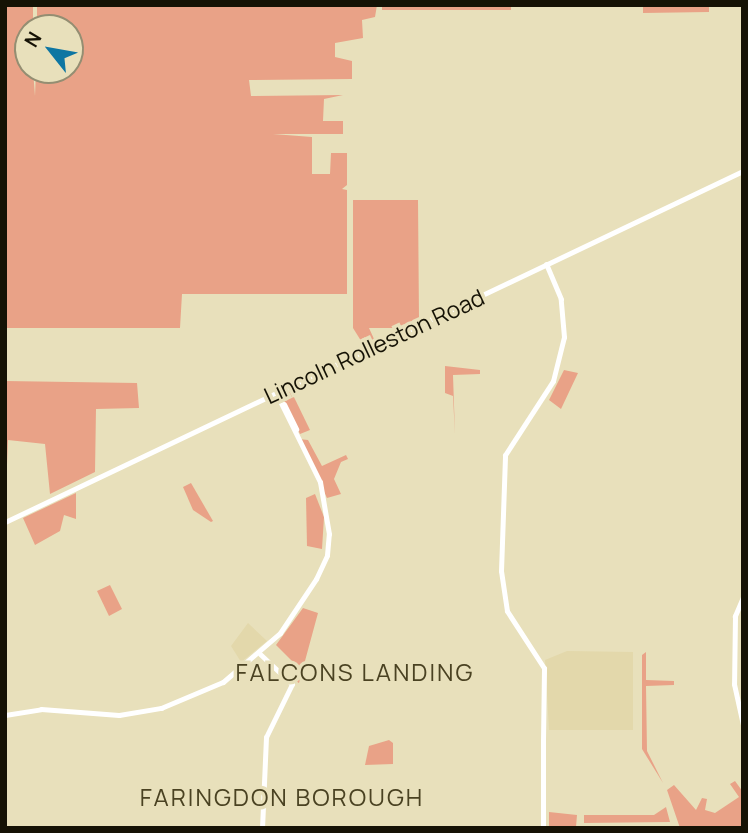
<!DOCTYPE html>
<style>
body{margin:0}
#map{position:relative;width:748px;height:833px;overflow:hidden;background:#e8e0bb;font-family:Manrope,sans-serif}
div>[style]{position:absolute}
.built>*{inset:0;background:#e3d8ab}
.green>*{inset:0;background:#e9a287}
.secondary>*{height:5px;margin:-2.5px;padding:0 2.5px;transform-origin:2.5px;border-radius:2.5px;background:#fff}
span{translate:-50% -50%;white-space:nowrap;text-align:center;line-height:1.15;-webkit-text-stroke:7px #e8e0bb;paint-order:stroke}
.street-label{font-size:23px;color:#151205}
.neighbourhood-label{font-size:24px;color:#4a4222;letter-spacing:2px}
.frame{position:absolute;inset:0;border:7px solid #151205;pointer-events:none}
.north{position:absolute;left:14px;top:14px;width:70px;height:70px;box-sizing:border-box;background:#e8e0bb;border:2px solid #948e72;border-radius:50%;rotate:301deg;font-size:19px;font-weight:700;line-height:28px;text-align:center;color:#151205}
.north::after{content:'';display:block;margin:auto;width:24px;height:32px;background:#0e76a2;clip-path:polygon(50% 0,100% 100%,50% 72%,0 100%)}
</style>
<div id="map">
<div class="built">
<div style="clip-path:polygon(248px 623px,267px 641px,241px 662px,231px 646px)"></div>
<div style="clip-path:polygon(567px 651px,633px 652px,633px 730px,549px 730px,545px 660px)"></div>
</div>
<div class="green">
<div style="clip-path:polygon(5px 5px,33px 5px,33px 28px,28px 28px,28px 70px,33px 70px,35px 96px,36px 70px,70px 70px,70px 28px,37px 28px,37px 5px,377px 5px,375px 17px,362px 20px,363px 38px,335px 43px,335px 57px,352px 61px,352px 79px,249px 80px,251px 96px,343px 95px,324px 99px,323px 121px,343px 121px,343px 134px,273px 134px,312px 137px,312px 174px,330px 174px,331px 153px,347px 153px,347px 185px,342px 189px,347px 190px,347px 294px,182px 294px,180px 328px,5px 328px)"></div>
<div style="clip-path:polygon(382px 5px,511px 5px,511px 10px,382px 10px)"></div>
<div style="clip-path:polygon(643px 5px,709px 5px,709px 12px,643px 13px)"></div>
<div style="clip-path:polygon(353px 200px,418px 200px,419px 318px,397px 328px,369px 328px,374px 339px,363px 344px,353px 328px)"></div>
<div style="clip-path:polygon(445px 366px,480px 370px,480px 374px,453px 375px,455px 435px,453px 396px,445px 393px)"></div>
<div style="clip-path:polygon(564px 370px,578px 373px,561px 409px,549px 400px)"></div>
<div style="clip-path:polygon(5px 381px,137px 383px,139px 408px,96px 409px,95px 472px,50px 494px,45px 444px,8px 440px,5px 514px)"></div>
<div style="clip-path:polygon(291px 391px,310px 430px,300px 434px,282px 396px)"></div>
<div style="clip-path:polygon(299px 439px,308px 440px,322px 466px,346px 455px,348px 459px,341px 462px,334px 479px,341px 494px,327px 498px)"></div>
<div style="clip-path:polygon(191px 483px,213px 521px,211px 522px,193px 510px,183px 487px)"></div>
<div style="clip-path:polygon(76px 493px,76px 519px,64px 515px,60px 531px,35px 545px,23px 518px)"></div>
<div style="clip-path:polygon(315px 494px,324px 517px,322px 549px,307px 546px,306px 498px)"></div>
<div style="clip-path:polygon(110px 585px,122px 609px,109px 616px,97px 591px)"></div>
<div style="clip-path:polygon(303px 608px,318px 613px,299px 683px,291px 678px,297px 666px,276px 645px)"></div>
<div style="clip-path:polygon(646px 652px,646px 680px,674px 681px,674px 685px,646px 686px,647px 751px,663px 783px,642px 749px,642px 655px)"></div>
<div style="clip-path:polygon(389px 740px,393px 743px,393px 764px,365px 765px,369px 746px)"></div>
<div style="clip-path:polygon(735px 781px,743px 792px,743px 827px,680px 828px,667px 790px,674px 785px,696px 810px,702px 798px,707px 799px,705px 810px,715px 813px,739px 797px,730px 784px)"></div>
<div style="clip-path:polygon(666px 807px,670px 822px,584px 823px,584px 815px,654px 815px)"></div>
<div style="clip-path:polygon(549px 812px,577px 815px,576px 827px,549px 827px)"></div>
</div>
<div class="secondary">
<div style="left:284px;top:404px;width:28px;rotate:64deg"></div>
<div style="left:5px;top:522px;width:817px;rotate:-25.44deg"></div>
<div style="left:743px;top:597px;width:21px;rotate:113deg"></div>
<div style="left:735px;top:616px;width:68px;rotate:90.8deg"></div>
<div style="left:734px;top:684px;width:42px;rotate:77.6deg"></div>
<div style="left:260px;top:654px;width:44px;rotate:43.2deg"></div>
<div style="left:292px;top:684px;width:59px;rotate:116.1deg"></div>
<div style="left:266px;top:737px;width:91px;rotate:92.5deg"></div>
<div style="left:5px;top:715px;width:36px;rotate:-9deg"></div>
<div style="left:41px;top:709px;width:78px;rotate:4.4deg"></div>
<div style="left:119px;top:715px;width:43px;rotate:-9.5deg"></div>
<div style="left:161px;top:708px;width:67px;rotate:-22.8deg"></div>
<div style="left:223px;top:682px;width:75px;rotate:-40.7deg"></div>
<div style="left:280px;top:633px;width:65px;rotate:-56.3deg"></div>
<div style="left:316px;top:579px;width:26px;rotate:-65deg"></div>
<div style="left:327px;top:555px;width:21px;rotate:-85deg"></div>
<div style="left:329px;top:534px;width:53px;rotate:-99.8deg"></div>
<div style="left:320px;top:482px;width:99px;rotate:-116.3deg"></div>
<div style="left:543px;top:741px;width:73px;rotate:-89.2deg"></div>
<div style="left:544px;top:668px;width:68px;rotate:-123deg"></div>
<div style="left:507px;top:611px;width:40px;rotate:-98.5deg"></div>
<div style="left:501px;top:571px;width:116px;rotate:-88deg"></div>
<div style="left:505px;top:455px;width:88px;rotate:-57deg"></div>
<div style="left:553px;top:381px;width:45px;rotate:-76deg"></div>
<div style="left:564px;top:337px;width:38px;rotate:-95deg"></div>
<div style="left:561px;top:299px;width:38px;rotate:-113deg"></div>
<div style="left:543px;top:828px;width:88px;rotate:-90deg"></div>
</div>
<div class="street-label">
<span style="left:374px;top:346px;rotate:-25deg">Lincoln Rolleston Road</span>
</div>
<div class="neighbourhood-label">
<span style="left:355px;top:672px">FALCONS LANDING</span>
<span style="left:282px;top:797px">FARINGDON BOROUGH</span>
</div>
<div class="frame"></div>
<div class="north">N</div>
</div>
